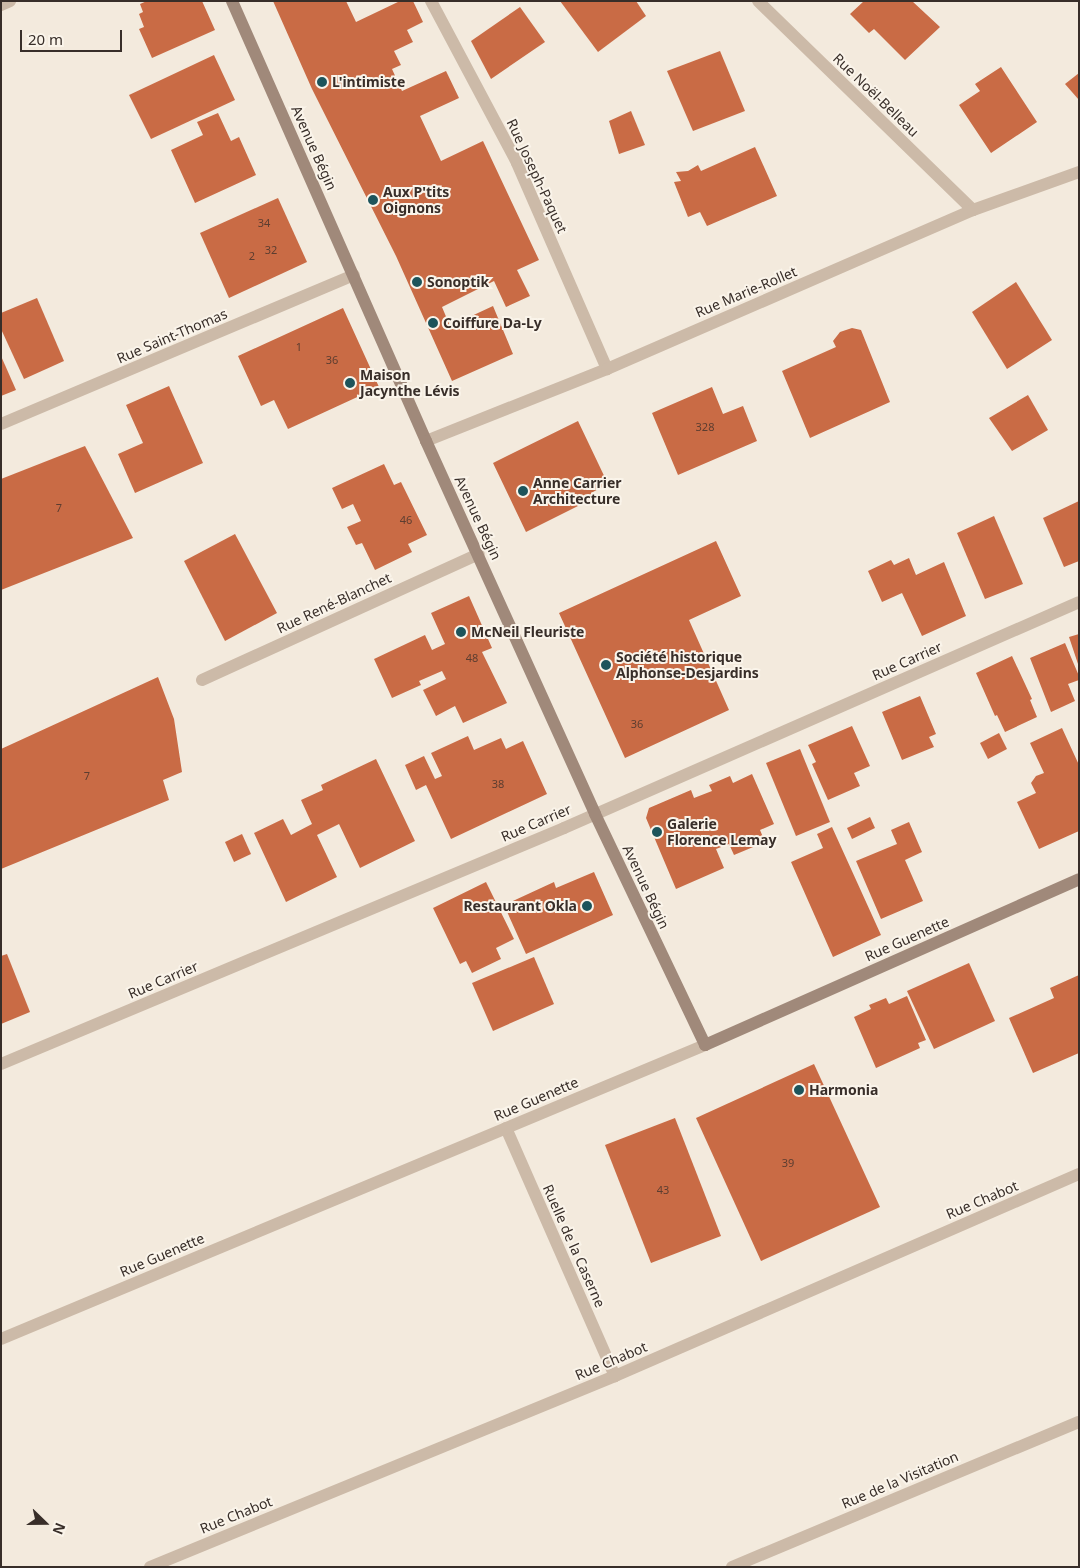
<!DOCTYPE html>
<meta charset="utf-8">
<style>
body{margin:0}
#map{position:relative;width:1080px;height:1568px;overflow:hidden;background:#f3eadd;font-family:"Noto Sans",sans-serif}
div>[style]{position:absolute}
.building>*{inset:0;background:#c96b45}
.lane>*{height:12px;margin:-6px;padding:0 6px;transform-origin:6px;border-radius:6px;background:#ccbaa8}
.street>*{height:12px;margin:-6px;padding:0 6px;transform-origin:6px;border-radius:6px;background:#ccbaa8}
.secondary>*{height:12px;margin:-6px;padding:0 6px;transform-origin:6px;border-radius:6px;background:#a0897a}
.dots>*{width:14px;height:14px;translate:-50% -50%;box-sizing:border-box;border:2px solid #faf4ea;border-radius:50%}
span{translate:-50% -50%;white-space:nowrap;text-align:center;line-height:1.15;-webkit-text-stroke:4px #faf4ea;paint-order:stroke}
.number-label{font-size:11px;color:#5c3d30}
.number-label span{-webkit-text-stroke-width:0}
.poi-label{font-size:14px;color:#382e29;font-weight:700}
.left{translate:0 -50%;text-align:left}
.right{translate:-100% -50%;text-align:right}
.street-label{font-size:14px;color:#382e29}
.frame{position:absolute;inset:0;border:2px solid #382e29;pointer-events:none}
.north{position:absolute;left:20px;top:1498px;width:50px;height:50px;-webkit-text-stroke:4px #faf4ea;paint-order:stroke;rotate:112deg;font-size:14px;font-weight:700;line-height:20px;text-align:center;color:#382e29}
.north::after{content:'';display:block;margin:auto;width:18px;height:22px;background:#382e29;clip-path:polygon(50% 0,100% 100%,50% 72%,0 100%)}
.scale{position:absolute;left:20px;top:30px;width:102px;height:22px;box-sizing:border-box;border:2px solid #382e29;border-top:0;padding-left:6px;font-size:15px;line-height:18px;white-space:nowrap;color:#382e29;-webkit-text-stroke:4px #faf4ea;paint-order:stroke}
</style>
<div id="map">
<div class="building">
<div style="clip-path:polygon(147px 1px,202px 1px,215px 30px,152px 58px,139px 29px,144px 27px,139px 14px,143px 12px,140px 4px)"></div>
<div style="clip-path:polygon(273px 1px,346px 1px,356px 22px,400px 1px,413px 1px,423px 22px,407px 30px,413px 42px,394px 51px,401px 65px,392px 69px,402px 91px,446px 71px,459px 98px,420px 116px,441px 161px,483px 141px,539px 260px,517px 270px,530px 296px,506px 307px,494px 281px,442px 307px,450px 326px,493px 306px,513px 354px,452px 381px,396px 256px,312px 89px)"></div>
<div style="clip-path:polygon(560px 1px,636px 1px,646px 16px,598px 52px)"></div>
<div style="clip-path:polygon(864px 1px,912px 1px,940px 27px,905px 60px,874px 29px,869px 33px,850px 14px)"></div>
<div style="clip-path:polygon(520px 7px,545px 42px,491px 79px,471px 41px)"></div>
<div style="clip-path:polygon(720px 51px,745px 111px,693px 131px,667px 71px)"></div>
<div style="clip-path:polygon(214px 55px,235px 100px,151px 139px,129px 95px)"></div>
<div style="clip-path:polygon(1001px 67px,1037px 122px,991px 153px,959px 105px,980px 91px,975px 84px)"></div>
<div style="clip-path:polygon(1079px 73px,1079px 100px,1065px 84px)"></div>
<div style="clip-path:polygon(631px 111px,645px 145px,619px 154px,609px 121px)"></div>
<div style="clip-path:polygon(218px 113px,231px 141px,239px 137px,256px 175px,195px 203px,171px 150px,203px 135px,197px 122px)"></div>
<div style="clip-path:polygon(755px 147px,777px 196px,707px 226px,700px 212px,688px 217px,674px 182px,681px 181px,676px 172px,688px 171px,698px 165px,701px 171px)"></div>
<div style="clip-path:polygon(278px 198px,307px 262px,229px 298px,200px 233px)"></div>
<div style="clip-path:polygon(1016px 282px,1052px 340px,1007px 369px,972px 312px)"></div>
<div style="clip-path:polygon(37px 298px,64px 361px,24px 379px,1px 329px,1px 313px)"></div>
<div style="clip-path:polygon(343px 308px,379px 387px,288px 429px,274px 400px,261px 406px,238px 356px)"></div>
<div style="clip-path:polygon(852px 328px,861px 330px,890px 402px,810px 438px,782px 371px,836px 347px,833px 341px,840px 332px)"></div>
<div style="clip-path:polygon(1px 356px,16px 390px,1px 396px)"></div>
<div style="clip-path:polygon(169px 386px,203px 463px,135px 493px,118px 454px,143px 443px,126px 405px)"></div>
<div style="clip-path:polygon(712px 387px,723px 414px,743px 406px,757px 441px,678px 475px,652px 413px)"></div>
<div style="clip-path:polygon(1028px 395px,1048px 430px,1012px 451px,989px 418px)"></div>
<div style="clip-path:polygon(578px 421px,608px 484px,591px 493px,594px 498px,526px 532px,493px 463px)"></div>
<div style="clip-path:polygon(85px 446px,133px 538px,1px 590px,1px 479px)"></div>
<div style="clip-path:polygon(384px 464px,394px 485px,401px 482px,427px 535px,408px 544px,412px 552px,375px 570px,362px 543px,356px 545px,347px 527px,361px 521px,353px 504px,342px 509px,332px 488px)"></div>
<div style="clip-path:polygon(1079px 501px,1079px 561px,1064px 567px,1043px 518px)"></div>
<div style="clip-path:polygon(994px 516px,1023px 584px,985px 599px,957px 533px)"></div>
<div style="clip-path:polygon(235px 534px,277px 613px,225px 641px,184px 561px)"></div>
<div style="clip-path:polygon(716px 541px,741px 596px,689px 620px,729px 710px,625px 758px,559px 613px)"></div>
<div style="clip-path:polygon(909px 558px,916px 575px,944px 562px,966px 616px,922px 636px,902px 593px,882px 602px,868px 571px,891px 560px,894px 565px)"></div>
<div style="clip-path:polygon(469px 596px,492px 648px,482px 652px,507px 703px,463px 723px,455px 706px,436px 716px,423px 690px,446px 679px,442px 671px,419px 681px,421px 685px,392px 698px,374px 659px,425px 635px,432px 650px,445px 644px,431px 613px)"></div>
<div style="clip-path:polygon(1079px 634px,1079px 664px,1078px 664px,1069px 637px)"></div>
<div style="clip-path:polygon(1065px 643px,1079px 676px,1079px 680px,1068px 684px,1075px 701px,1051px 712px,1030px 658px)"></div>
<div style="clip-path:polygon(1012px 656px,1032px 699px,1030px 700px,1037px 717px,1005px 732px,997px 715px,995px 716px,976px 673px)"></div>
<div style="clip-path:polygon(158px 677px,174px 719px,182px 772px,163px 780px,169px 800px,1px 869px,1px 749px)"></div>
<div style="clip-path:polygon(920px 696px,936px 734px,929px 737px,934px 747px,902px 760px,882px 712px)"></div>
<div style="clip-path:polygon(852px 726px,870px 766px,854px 773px,860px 786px,828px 800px,812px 764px,816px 762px,808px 745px)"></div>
<div style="clip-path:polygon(1062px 728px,1079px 765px,1079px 831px,1039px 849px,1017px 802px,1036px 793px,1031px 783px,1036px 776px,1044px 773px,1030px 743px)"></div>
<div style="clip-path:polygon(999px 733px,1007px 749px,988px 759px,980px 743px)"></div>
<div style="clip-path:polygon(468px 736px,474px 750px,501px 738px,506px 749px,523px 741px,547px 794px,451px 839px,426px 785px,416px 790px,405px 765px,424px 756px,435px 779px,442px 776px,431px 753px)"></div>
<div style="clip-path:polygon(800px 749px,830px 822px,796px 836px,766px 763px)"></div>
<div style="clip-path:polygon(376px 759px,415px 841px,360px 868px,339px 824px,317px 835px,337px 877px,286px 902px,254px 833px,283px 819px,291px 835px,312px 824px,301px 800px,323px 790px,321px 785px)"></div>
<div style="clip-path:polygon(752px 774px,774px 824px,760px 830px,765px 842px,734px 855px,729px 844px,716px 849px,724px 868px,676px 889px,646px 818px,649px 808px,691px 790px,694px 798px,712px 791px,709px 785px,730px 776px,733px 783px)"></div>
<div style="clip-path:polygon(870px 817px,875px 828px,852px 839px,847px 828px)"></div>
<div style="clip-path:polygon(909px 822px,922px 852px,905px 860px,923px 901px,881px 919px,856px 861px,897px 844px,891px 830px)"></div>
<div style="clip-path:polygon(832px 827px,881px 935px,833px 957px,791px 862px,823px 848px,817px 834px)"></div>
<div style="clip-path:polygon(242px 834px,251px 854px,234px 862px,225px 842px)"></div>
<div style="clip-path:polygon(594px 872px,613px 915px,526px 954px,504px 905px,554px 882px,556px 888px)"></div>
<div style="clip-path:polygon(486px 882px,514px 939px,496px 948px,501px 959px,472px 973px,466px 961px,460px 964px,433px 908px)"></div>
<div style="clip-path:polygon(7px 954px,30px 1012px,1px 1024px,1px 956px)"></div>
<div style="clip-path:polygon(534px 957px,554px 1004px,493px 1031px,472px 983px)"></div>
<div style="clip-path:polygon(969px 963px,995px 1021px,934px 1049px,907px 991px)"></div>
<div style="clip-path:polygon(1079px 975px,1079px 1053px,1033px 1073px,1009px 1018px,1054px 998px,1050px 988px)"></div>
<div style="clip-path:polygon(907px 996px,926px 1040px,918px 1043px,920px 1048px,876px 1068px,854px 1017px,871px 1009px,869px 1005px,886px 998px,889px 1004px)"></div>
<div style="clip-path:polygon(814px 1064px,880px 1207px,761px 1261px,696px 1118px)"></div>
<div style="clip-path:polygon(675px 1118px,721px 1236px,651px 1263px,605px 1145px)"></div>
</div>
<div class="lane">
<div style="left:431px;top:1px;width:183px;rotate:62deg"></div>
<div style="left:517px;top:163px;width:225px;rotate:66.4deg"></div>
<div style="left:202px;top:680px;width:304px;rotate:-24.5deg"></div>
<div style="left:506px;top:1128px;width:271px;rotate:66.3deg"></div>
</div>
<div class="street">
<div style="left:758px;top:1px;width:300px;rotate:44.2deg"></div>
<div style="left:1px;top:5px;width:10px;rotate:-24deg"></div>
<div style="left:1px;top:424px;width:383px;rotate:-22.9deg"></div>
<div style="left:426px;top:441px;width:195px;rotate:-21.7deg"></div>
<div style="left:607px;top:369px;width:399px;rotate:-23.5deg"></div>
<div style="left:973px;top:210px;width:113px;rotate:-19.7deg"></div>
<div style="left:1px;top:1064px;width:610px;rotate:-22.74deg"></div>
<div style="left:564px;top:828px;width:562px;rotate:-23.69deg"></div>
<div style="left:1px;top:1339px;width:763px;rotate:-22.67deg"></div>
<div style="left:150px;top:1567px;width:503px;rotate:-22.33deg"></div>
<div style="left:615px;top:1376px;width:506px;rotate:-23.53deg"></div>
<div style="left:732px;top:1567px;width:376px;rotate:-22.7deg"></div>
</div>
<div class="secondary">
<div style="left:232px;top:1px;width:481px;rotate:66.2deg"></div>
<div style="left:426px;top:441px;width:409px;rotate:65.6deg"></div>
<div style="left:595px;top:814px;width:256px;rotate:64.5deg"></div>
<div style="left:705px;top:1045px;width:409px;rotate:-23.9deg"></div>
</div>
<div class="dots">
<div style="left:322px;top:82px;background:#1d545b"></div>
<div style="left:373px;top:200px;background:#1d545b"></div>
<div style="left:417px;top:282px;background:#1d545b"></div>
<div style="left:433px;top:323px;background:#1d545b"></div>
<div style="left:350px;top:383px;background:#1d545b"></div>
<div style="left:523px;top:491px;background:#1d545b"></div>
<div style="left:461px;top:632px;background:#1d545b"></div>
<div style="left:606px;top:665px;background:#1d545b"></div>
<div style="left:657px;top:832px;background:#1d545b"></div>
<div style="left:587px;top:906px;background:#1d545b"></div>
<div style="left:799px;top:1090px;background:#1d545b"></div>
</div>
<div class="number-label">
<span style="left:264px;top:223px">34</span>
<span style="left:271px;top:250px">32</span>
<span style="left:252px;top:256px">2</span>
<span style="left:299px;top:347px">1</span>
<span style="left:332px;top:360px">36</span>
<span style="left:705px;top:427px">328</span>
<span style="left:59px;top:508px">7</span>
<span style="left:406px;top:520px">46</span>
<span style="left:472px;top:658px">48</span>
<span style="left:637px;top:724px">36</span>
<span style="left:87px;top:776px">7</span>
<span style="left:498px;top:784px">38</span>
<span style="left:788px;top:1163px">39</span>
<span style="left:663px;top:1190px">43</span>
</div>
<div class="poi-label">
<span class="left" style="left:332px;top:82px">L'intimiste</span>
<span class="left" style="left:383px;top:200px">Aux P'tits<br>Oignons</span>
<span class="left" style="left:427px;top:282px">Sonoptik</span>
<span class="left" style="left:443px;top:323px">Coiffure Da-Ly</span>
<span class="left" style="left:360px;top:383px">Maison<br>Jacynthe Lévis</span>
<span class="left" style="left:533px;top:491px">Anne Carrier<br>Architecture</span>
<span class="left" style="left:471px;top:632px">McNeil Fleuriste</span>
<span class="left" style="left:616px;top:665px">Société historique<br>Alphonse-Desjardins</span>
<span class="left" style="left:667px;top:832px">Galerie<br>Florence Lemay</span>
<span class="right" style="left:577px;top:906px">Restaurant Okla</span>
<span class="left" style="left:809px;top:1090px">Harmonia</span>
</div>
<div class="street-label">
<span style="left:876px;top:95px;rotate:44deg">Rue Noël-Belleau</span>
<span style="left:314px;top:148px;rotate:66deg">Avenue Bégin</span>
<span style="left:537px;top:176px;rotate:65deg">Rue Joseph-Paquet</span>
<span style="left:746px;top:292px;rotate:-23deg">Rue Marie-Rollet</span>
<span style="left:172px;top:336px;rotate:-23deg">Rue Saint-Thomas</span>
<span style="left:478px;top:518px;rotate:65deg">Avenue Bégin</span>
<span style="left:334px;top:603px;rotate:-25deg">Rue René-Blanchet</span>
<span style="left:907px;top:661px;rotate:-24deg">Rue Carrier</span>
<span style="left:536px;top:823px;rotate:-23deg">Rue Carrier</span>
<span style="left:646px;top:887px;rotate:65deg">Avenue Bégin</span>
<span style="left:907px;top:939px;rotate:-24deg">Rue Guenette</span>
<span style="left:163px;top:980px;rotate:-23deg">Rue Carrier</span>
<span style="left:536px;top:1099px;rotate:-23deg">Rue Guenette</span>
<span style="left:982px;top:1200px;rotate:-23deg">Rue Chabot</span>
<span style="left:574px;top:1246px;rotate:66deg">Ruelle de la Caserne</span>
<span style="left:162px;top:1255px;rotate:-23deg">Rue Guenette</span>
<span style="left:611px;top:1361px;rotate:-23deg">Rue Chabot</span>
<span style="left:900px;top:1480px;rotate:-23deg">Rue de la Visitation</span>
<span style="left:236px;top:1515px;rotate:-22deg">Rue Chabot</span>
</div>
<div class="frame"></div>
<div class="north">N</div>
<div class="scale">20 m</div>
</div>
